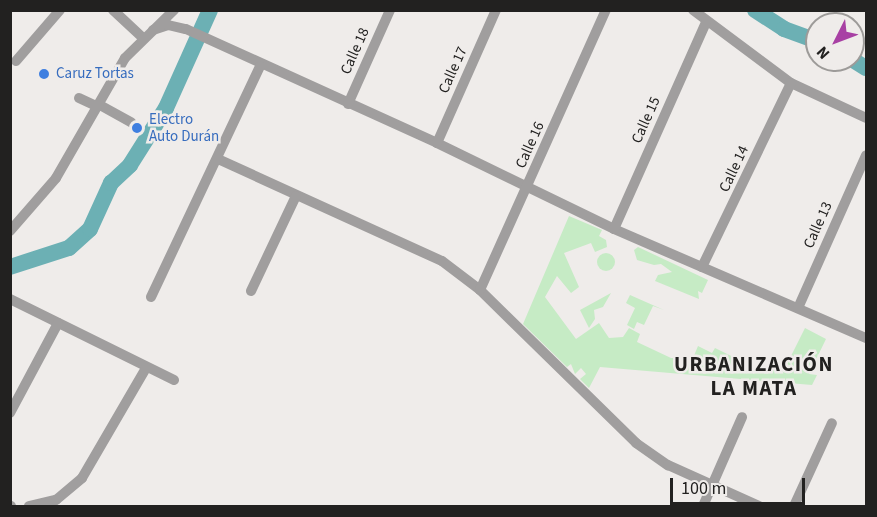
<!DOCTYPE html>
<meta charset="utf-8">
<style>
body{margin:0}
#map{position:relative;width:877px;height:517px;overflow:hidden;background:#efecea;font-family:"Source Sans 3",sans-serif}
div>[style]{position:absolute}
.green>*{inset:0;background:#c6ebc5}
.round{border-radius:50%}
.river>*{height:16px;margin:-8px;padding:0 8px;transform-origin:8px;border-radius:8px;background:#6cb0b4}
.minor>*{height:10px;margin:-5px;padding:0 5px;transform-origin:5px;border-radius:5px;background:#a09e9e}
.dots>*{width:16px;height:16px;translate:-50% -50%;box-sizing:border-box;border:3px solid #efecea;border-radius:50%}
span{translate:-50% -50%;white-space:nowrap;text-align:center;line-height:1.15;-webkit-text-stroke:5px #efecea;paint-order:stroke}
.street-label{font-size:15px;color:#222120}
.shop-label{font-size:15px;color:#366cbe}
.left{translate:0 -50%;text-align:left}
.district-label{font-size:21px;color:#222120;font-weight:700;letter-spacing:1.5px}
.frame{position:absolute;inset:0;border:12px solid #222120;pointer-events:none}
.north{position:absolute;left:805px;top:12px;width:60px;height:60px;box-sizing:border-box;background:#efecea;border:2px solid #9d9b99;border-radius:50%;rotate:228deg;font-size:16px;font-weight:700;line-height:24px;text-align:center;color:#222120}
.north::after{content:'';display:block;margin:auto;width:21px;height:27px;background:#a840a4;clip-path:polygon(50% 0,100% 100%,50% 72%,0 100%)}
.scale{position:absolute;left:670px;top:478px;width:135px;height:27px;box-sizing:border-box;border:3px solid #222120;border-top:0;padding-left:8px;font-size:18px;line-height:21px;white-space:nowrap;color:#222120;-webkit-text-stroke:4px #efecea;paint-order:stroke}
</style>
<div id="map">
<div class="green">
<div style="clip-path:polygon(569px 216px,602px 230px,599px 236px,606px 240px,607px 247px,595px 252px,591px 243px,564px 253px,579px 287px,571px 293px,557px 276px,545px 297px,576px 339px,599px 323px,609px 338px,623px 337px,629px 328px,640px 334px,637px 342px,671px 358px,693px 358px,698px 346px,712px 353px,715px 348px,766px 373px,772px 358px,806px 374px,787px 364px,805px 328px,826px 339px,809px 374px,817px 375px,812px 385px,600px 367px,589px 388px,580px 379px,586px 374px,581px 368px,575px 374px,571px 364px,567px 367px,523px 324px)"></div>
<div style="clip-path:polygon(638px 247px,708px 280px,702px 293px,698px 291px,699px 299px,655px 281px,658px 275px,672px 272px,661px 264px,654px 265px,637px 260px,634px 250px)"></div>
<div class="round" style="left:597px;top:253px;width:18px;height:18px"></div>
<div style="clip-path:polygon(611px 293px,603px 307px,594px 310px,595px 319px,589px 328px,580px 310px)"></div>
<div style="clip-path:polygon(630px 295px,664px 310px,653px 306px,644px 325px,637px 322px,634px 329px,627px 325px,635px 308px,626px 303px)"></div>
</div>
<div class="river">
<div style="left:755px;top:10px;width:35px;rotate:33deg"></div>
<div style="left:784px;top:29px;width:35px;rotate:20deg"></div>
<div style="left:853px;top:60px;width:15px;rotate:32deg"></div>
<div style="left:10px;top:267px;width:62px;rotate:-17.9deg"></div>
<div style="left:69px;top:248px;width:28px;rotate:-42deg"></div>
<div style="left:90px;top:229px;width:51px;rotate:-65.5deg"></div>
<div style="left:111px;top:183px;width:26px;rotate:-43deg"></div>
<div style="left:130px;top:165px;width:67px;rotate:-57.7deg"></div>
<div style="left:166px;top:108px;width:107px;rotate:-65.8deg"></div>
</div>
<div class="minor">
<div style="left:113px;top:10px;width:42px;rotate:43.1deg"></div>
<div style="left:693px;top:10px;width:122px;rotate:36.7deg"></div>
<div style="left:791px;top:83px;width:83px;rotate:25deg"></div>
<div style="left:153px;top:30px;width:16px;rotate:-18deg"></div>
<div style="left:168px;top:25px;width:18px;rotate:13deg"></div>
<div style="left:186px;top:29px;width:276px;rotate:24.4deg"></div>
<div style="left:437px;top:143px;width:197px;rotate:25.9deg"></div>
<div style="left:614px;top:229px;width:275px;rotate:23.4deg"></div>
<div style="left:16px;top:61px;width:67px;rotate:-49.2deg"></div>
<div style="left:79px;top:98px;width:19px;rotate:25deg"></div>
<div style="left:98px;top:104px;width:38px;rotate:29deg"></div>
<div style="left:348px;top:104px;width:103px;rotate:-65.9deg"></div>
<div style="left:437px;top:143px;width:145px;rotate:-66.1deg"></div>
<div style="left:218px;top:159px;width:246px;rotate:24.5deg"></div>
<div style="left:442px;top:261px;width:48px;rotate:37.3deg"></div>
<div style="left:480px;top:290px;width:219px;rotate:44.4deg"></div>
<div style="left:636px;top:443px;width:39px;rotate:35deg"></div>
<div style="left:668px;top:465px;width:100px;rotate:24.3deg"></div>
<div style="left:614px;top:229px;width:227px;rotate:-66deg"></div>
<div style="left:10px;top:231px;width:70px;rotate:-49deg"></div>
<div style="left:56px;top:178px;width:138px;rotate:-60.1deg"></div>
<div style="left:125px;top:58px;width:69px;rotate:-44.4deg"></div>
<div style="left:702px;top:267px;width:204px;rotate:-64.2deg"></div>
<div style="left:480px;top:290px;width:307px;rotate:-65.8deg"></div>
<div style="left:251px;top:291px;width:105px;rotate:-64.7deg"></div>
<div style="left:151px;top:297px;width:255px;rotate:-64.7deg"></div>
<div style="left:10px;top:299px;width:183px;rotate:26.3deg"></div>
<div style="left:798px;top:308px;width:167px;rotate:-66deg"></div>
<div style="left:10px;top:413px;width:102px;rotate:-61.9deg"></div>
<div style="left:10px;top:506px;width:1px"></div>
<div style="left:29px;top:506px;width:28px;rotate:-13deg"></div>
<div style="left:56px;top:500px;width:34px;rotate:-40deg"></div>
<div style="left:82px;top:478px;width:127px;rotate:-59.8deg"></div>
<div style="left:703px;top:506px;width:97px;rotate:-66.3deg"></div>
<div style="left:794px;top:506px;width:91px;rotate:-65.4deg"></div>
</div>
<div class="dots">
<div style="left:44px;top:74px;background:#3f7fe0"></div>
<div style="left:137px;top:128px;background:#3f7fe0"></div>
</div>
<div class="street-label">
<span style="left:355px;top:51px;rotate:-66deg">Calle 18</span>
<span style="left:453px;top:70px;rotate:-66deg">Calle 17</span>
<span style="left:646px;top:120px;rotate:-66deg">Calle 15</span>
<span style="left:530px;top:145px;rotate:-66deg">Calle 16</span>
<span style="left:734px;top:169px;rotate:-65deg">Calle 14</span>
<span style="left:818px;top:225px;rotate:-66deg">Calle 13</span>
</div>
<div class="shop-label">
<span class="left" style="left:56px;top:74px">Caruz Tortas</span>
<span class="left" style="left:149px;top:128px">Electro<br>Auto Durán</span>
</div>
<div class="district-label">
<span style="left:754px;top:376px">URBANIZACIÓN<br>LA MATA</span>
</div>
<div class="frame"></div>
<div class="north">N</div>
<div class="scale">100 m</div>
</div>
